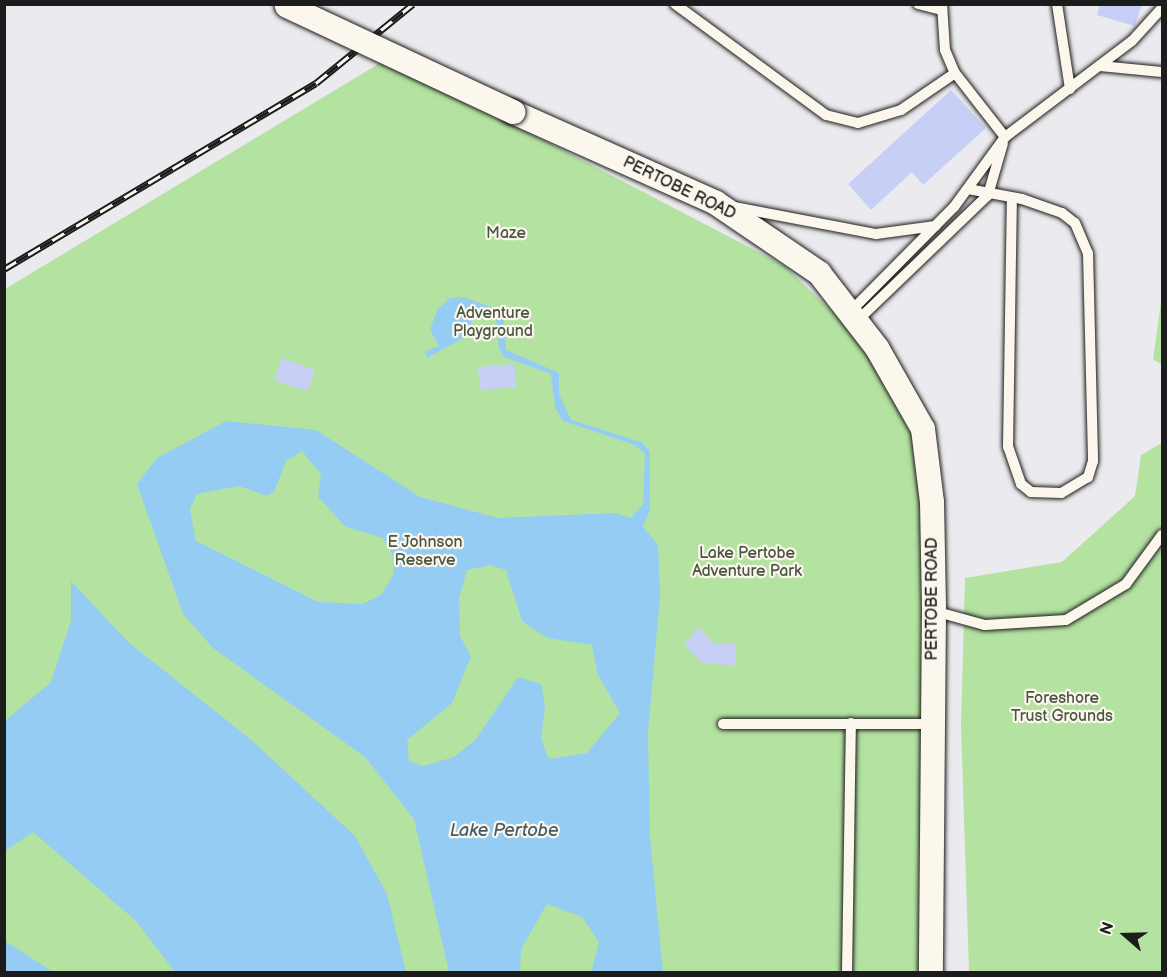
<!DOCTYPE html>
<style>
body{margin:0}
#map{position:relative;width:1167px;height:977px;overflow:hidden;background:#ebebef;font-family:"Balsamiq Sans",sans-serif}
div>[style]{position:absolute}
.green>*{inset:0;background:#b4e2a1}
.water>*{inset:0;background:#95ccf4}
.building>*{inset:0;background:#c7cff7}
.roads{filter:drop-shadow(0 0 2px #1c1c1c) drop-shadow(0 0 2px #1c1c1c)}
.service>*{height:10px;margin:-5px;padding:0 5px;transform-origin:5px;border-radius:5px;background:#fbf7ec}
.tertiary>*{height:24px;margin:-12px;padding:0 12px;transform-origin:12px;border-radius:12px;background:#fbf7ec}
.rail>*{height:7px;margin-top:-3.5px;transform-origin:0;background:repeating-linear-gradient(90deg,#fbf7ec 0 14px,#1c1c1c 0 28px);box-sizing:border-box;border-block:2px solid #1c1c1c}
.bridges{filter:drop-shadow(0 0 2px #1c1c1c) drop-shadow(0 0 2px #1c1c1c)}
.tertiary-bridge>*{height:24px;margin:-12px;padding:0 12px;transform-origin:12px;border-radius:12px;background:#fbf7ec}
span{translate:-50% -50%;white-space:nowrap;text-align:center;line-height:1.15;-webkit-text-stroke:4.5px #fbf7ec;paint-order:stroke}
.street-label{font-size:16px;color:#1c1c1c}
.park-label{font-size:16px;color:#4a5744}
.water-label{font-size:18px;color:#465a68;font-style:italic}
.frame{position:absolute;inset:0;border:6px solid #1c1c1c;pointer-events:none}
.north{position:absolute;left:1095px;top:905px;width:60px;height:60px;-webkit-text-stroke:4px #fbf7ec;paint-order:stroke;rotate:290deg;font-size:16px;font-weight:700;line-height:24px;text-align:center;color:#1c1c1c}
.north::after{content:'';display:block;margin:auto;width:21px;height:27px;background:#1c1c1c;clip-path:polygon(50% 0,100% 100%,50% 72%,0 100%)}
</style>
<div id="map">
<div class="green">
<div style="clip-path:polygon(380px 63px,534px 135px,785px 266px,904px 381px,944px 541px,936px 972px,5px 972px,5px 289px)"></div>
<div style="clip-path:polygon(1162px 295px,1162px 365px,1153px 359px)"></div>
<div style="clip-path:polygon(1162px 443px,1162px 972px,969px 972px,961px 725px,965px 578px,1062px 562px,1135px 496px,1141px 455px)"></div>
</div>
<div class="water">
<div style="clip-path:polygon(evenodd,463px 297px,503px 311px,506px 350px,559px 373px,559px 394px,571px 420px,641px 442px,650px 451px,650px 510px,643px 527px,658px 545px,660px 595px,648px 733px,650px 838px,663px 972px,591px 972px,599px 942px,582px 917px,547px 904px,521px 949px,520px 972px,449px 972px,414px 819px,365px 757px,213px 648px,183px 614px,137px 484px,157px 458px,226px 421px,316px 430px,420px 497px,498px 518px,616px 513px,631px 518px,643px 504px,645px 454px,635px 445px,563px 421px,555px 408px,551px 374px,504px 357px,499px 349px,496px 317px,477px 311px,465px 337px,427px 358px,425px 351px,439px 346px,430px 330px,437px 310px,450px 298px,463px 297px,302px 451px,321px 474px,318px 497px,346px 527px,383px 538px,392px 554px,394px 573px,382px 594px,363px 604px,318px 602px,196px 541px,190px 509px,197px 494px,239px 486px,267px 496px,274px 492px,286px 461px,302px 451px,463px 297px,490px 565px,506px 570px,522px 621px,547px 638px,592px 645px,598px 675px,620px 713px,587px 753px,549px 759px,541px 739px,545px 707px,541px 684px,518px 677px,476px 739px,454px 757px,423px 766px,409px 761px,407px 740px,452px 703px,471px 656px,460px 636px,459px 598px,467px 570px,490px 565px)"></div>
<div style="clip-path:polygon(71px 581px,128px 642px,249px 738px,355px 836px,387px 894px,406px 972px,175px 972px,136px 921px,33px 832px,5px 851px,5px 721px,51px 682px,71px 620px)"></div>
<div style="clip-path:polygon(5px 941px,53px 972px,5px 972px)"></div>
</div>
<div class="building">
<div style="clip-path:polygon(1100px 4px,1142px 4px,1135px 26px,1097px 15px)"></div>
<div style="clip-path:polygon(951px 90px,986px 128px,923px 185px,912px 172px,871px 210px,848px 184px)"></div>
<div style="clip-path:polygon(282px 358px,315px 370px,307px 391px,274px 380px)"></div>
<div style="clip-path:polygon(514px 364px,516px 387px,480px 390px,478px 367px)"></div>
<div style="clip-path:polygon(699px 627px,714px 644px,736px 643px,736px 666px,703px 663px,684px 645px)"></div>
</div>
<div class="roads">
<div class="service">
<div style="left:675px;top:4px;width:187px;rotate:36.3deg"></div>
<div style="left:826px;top:115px;width:33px;rotate:14deg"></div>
<div style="left:858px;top:123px;width:45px;rotate:-16.8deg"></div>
<div style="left:901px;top:110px;width:65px;rotate:-34.4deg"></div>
<div style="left:918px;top:4px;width:25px;rotate:14deg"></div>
<div style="left:942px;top:4px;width:46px;rotate:86.3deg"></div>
<div style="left:945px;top:50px;width:25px;rotate:67deg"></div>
<div style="left:955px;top:73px;width:81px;rotate:52deg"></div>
<div style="left:1057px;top:4px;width:86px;rotate:81.3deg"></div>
<div style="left:1100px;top:66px;width:62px;rotate:5.5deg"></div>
<div style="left:968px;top:189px;width:55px;rotate:10.5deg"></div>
<div style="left:1022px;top:199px;width:42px;rotate:19.3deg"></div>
<div style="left:1062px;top:213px;width:16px;rotate:38deg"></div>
<div style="left:1075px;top:223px;width:33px;rotate:67deg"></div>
<div style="left:1088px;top:253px;width:208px;rotate:88.6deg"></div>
<div style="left:1093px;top:461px;width:17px;rotate:107deg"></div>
<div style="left:1088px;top:477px;width:31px;rotate:149deg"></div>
<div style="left:1061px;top:493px;width:30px;rotate:-178deg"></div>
<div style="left:1031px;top:492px;width:13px;rotate:-141deg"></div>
<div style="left:1021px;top:484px;width:39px;rotate:-109deg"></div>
<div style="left:1008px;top:447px;width:249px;rotate:-89.1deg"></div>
<div style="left:734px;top:207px;width:145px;rotate:10.8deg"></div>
<div style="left:876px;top:234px;width:60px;rotate:-7.7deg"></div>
<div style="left:850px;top:312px;width:148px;rotate:-45.3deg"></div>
<div style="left:954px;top:207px;width:87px;rotate:-53.9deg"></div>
<div style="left:1005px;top:137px;width:159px;rotate:-37.1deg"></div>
<div style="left:1132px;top:41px;width:45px;rotate:-47.7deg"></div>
<div style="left:857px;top:321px;width:182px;rotate:-43.9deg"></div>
<div style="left:988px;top:195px;width:54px;rotate:-73.9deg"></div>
<div style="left:934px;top:611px;width:53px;rotate:15.4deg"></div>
<div style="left:985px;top:625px;width:81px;rotate:-3.5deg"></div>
<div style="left:1066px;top:620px;width:70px;rotate:-31deg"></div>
<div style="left:1126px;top:584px;width:61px;rotate:-53.7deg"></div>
<div style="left:723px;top:724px;width:210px"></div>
<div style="left:847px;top:972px;width:249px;rotate:-89.1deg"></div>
</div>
<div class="tertiary">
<div style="left:513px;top:112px;width:222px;rotate:24.1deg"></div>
<div style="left:716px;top:203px;width:125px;rotate:34.2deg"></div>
<div style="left:819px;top:273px;width:95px;rotate:52.3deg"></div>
<div style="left:877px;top:348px;width:93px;rotate:60.4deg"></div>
<div style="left:923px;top:429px;width:74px;rotate:83deg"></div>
<div style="left:932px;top:502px;width:109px;rotate:88.9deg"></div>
<div style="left:934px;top:611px;width:361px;rotate:90.5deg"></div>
</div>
</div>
<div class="rail">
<div style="left:4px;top:269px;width:363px;rotate:-30.8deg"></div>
<div style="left:316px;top:83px;width:125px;rotate:-39.2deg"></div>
</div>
<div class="bridges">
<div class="tertiary-bridge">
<div style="left:287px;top:6px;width:250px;rotate:25.1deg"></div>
</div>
</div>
<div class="street-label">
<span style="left:679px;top:189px;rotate:26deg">PERTOBE ROAD</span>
<span style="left:933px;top:599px;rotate:-90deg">PERTOBE ROAD</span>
</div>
<div class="park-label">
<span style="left:506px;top:234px">Maze</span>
<span style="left:493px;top:323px">Adventure<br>Playground</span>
<span style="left:425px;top:552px">E Johnson<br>Reserve</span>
<span style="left:747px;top:563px">Lake Pertobe<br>Adventure Park</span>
<span style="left:1062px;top:708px">Foreshore<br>Trust Grounds</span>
</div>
<div class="water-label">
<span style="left:504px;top:831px">Lake Pertobe</span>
</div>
<div class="frame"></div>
<div class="north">N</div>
</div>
